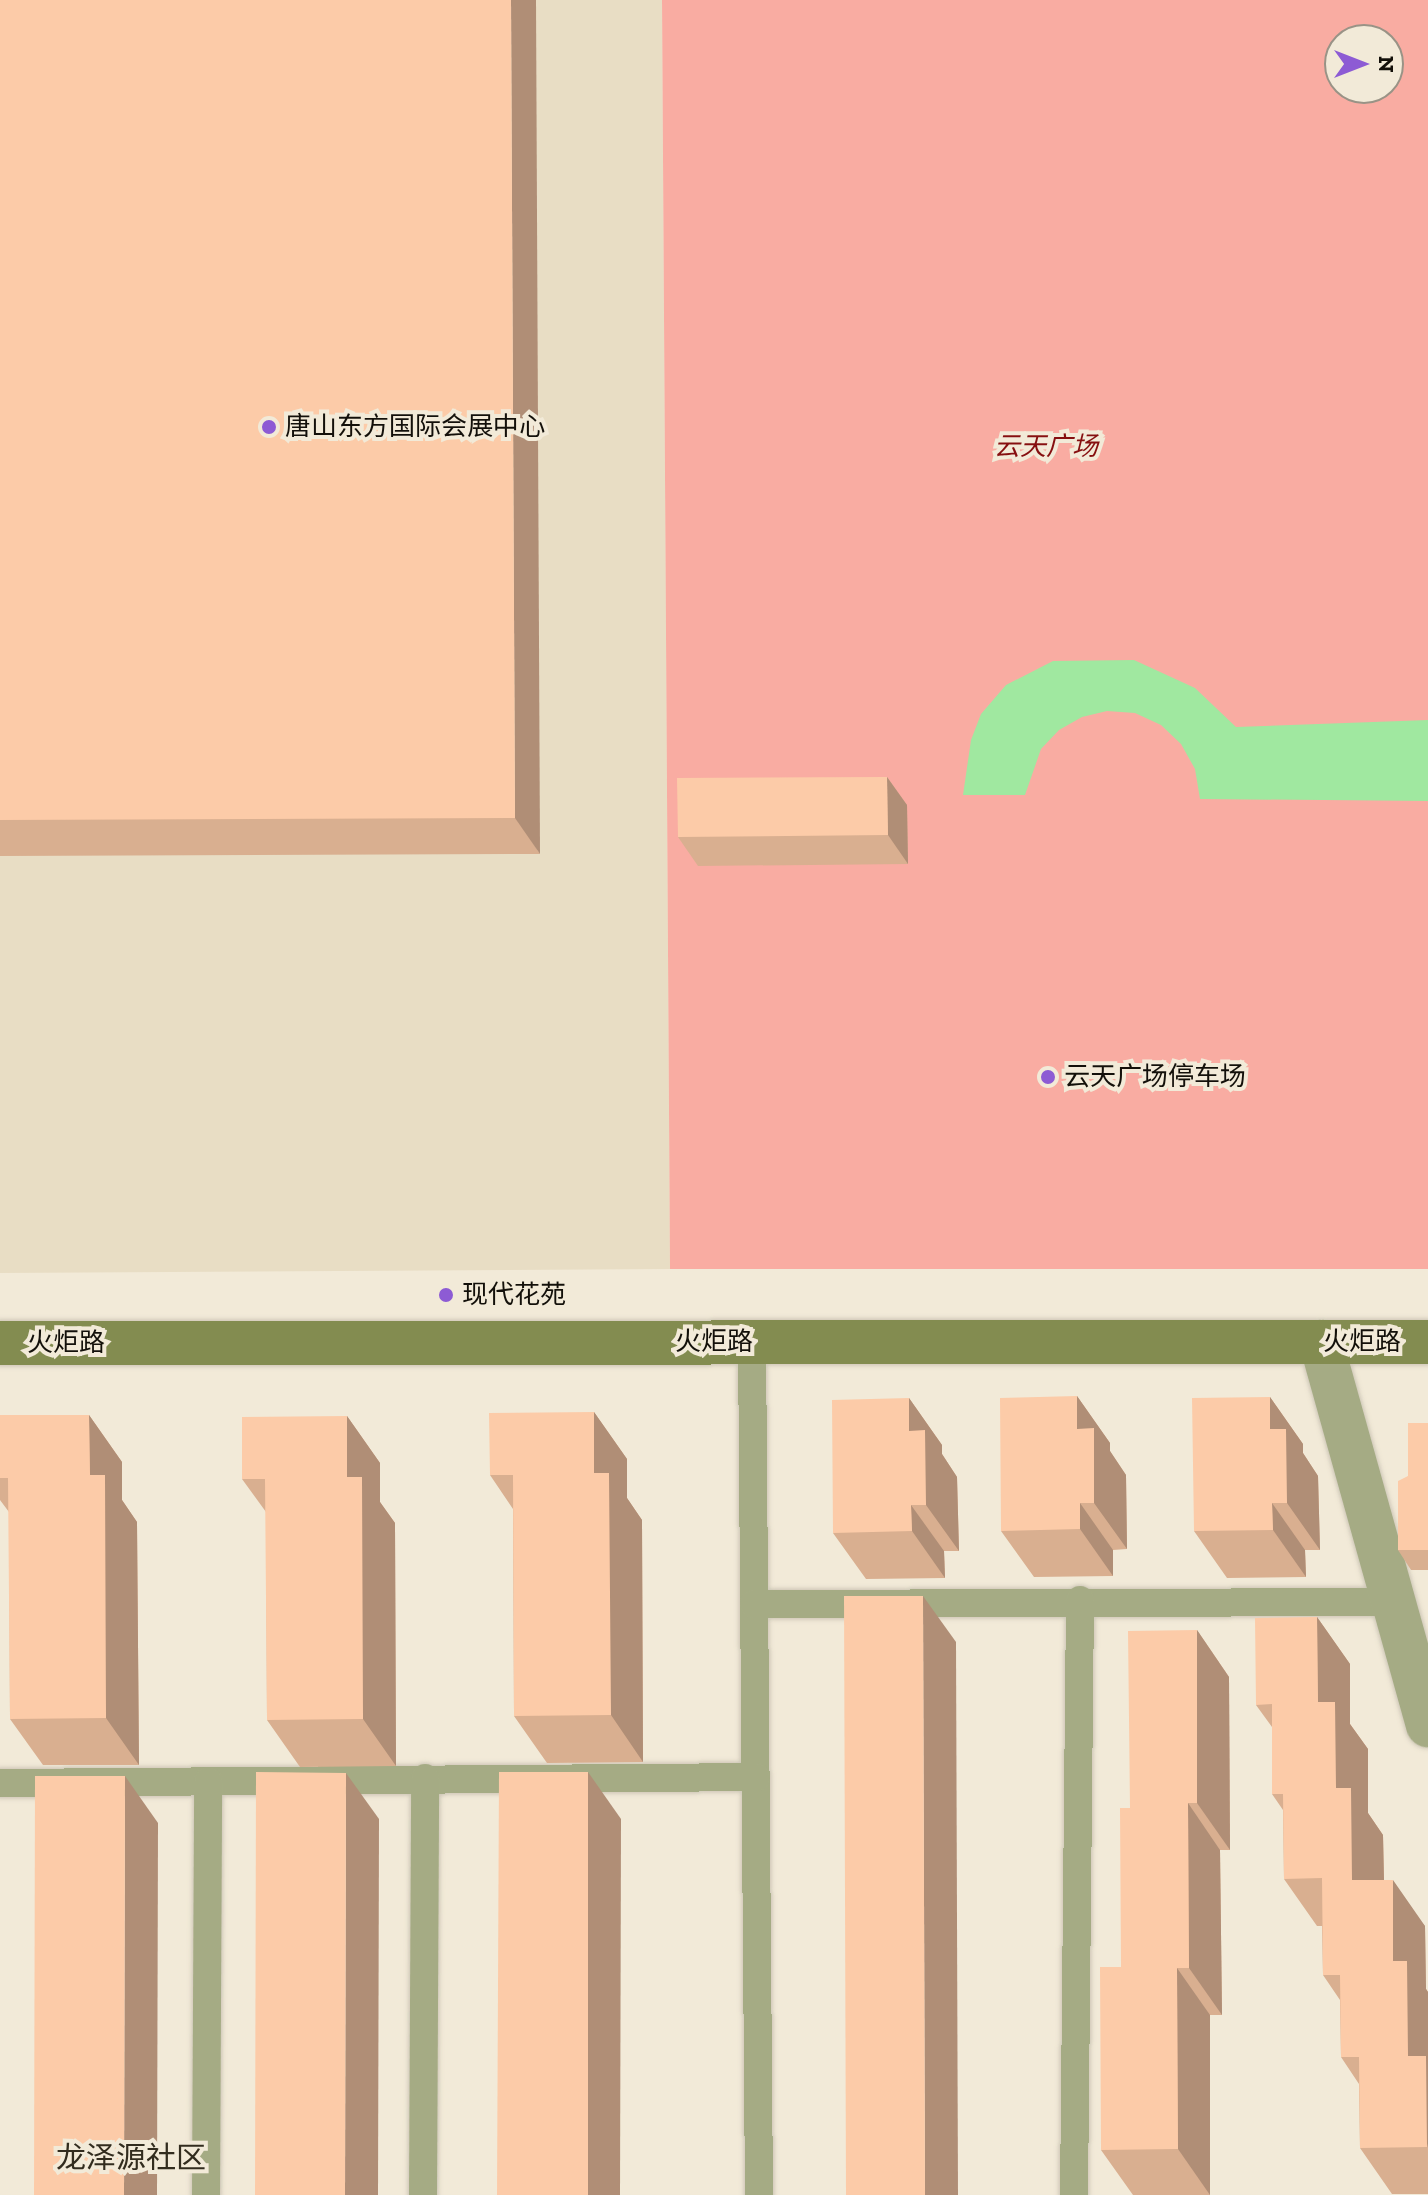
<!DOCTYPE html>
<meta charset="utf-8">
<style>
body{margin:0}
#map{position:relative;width:1428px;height:2195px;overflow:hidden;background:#f2ead8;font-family:"Zilla Slab","Noto Sans SC",serif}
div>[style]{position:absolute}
.built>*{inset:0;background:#e8ddc4}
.green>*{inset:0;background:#f9aca2}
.water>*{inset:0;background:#a0e8a0}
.roads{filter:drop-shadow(0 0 2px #cec7b7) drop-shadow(0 0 2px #cec7b7)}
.lane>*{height:28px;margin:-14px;padding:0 14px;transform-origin:14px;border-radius:14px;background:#a5ab84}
.street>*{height:44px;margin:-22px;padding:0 22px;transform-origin:22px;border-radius:22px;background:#a5ab84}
.secondary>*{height:44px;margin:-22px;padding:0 22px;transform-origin:22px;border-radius:22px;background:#838c50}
.wall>*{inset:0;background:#d9af90}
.shaded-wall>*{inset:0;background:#b08e76}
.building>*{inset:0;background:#fccba8}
.dots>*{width:22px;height:22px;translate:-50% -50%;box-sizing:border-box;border:4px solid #f2ead8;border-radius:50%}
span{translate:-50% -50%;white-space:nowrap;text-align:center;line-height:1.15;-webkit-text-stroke:8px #f2ead8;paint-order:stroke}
.poi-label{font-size:26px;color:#13100a}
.left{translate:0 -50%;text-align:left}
.park-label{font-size:26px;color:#860f10;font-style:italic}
.street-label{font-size:26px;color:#13100a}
.quarter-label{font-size:30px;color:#322c1e}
.north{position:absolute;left:1324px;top:24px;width:80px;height:80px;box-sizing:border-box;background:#f2ead8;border:2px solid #999386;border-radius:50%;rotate:90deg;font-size:22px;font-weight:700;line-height:32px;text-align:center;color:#13100a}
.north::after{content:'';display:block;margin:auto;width:28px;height:36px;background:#8d5bd4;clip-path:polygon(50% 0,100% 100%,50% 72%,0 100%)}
</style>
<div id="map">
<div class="built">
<div style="clip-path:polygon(0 0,662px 0,670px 1269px,0 1273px)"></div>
</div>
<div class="green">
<div style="clip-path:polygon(evenodd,662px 0,1428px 0,1428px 1269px,670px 1269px,662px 0,1340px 40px,1388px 40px,1388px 88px,1340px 88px,1340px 40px)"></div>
</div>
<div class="water">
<div style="clip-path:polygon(1134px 660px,1195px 688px,1236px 727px,1428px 720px,1428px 801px,1200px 799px,1195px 769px,1181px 744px,1161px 725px,1135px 713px,1107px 711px,1082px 717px,1059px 730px,1041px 749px,1025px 795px,963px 795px,971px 740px,981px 714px,1006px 685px,1053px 661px)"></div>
</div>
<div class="roads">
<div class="lane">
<div style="left:752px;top:1342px;width:853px;rotate:89.53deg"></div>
<div style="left:754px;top:1604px;width:639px;rotate:-0.18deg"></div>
<div style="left:0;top:1783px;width:756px;rotate:-0.45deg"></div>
<div style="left:206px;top:2195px;width:414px;rotate:-89.7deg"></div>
<div style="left:423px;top:2195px;width:417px;rotate:-89.7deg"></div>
<div style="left:1074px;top:2195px;width:595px;rotate:-89.42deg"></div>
</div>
<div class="street">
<div style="left:1321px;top:1342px;width:398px;rotate:74.4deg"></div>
</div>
<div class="secondary">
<div style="left:0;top:1343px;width:1428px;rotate:-0.04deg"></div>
</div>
</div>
<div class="wall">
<div style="clip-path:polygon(0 0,540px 854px,0 856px)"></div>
<div style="clip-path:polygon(887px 777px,907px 805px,908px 864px,698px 866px,678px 837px)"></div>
<div style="clip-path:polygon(1077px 1396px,1110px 1443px,1110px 1451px,1126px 1475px,1127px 1549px,1113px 1550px,1113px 1576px,1034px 1577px,1001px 1531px)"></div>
<div style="clip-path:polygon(1270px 1397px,1303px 1444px,1303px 1453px,1318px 1476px,1320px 1550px,1305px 1550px,1306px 1577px,1227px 1578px,1194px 1531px)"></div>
<div style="clip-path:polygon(909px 1398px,942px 1445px,942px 1454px,957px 1477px,959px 1551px,944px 1551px,945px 1578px,866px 1579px,833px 1533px)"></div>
<div style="clip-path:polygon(594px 1412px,627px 1459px,627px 1498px,642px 1520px,643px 1762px,547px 1763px,514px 1716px,513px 1509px,490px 1475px)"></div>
<div style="clip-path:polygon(0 1415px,89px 1415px,122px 1462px,122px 1500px,137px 1522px,139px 1765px,43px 1765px,10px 1719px,9px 1512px,0 1500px)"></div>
<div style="clip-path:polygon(347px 1416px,380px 1463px,380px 1502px,395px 1523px,396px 1766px,300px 1767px,267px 1720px,266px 1512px,242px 1479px)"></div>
<div style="clip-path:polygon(1428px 1423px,1428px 1570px,1411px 1570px,1398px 1550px,1408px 1476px)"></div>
<div style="clip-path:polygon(1317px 1617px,1350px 1664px,1350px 1724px,1368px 1749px,1368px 1813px,1383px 1835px,1384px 1880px,1425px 1926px,1426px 1989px,1428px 1992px,1428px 2194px,1392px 2194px,1360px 2148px,1359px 2084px,1341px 2057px,1340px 2000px,1323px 1975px,1322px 1926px,1317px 1926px,1284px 1879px,1283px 1810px,1272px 1794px,1272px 1727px,1256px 1705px)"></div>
<div style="clip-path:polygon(1197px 1630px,1229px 1677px,1230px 1850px,1220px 1850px,1222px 2015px,1210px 2015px,1210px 2195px,1133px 2195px,1101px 2150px,1121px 1967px,1130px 1808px)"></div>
</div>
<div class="shaded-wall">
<div style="clip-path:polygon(511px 0,536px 0,540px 854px,515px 818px)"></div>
<div style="clip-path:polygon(887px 777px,907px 805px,908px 864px,888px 835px)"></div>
<div style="clip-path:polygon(1077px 1396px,1110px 1443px,1110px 1451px,1126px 1475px,1127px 1549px,1094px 1503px,1077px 1429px)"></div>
<div style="clip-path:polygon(1270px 1397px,1303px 1444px,1303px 1453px,1318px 1476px,1320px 1550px,1287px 1503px,1270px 1429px)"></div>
<div style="clip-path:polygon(909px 1398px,942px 1445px,942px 1454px,957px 1477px,959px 1551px,926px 1505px,909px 1431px)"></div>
<div style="clip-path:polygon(594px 1412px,627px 1459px,627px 1498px,642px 1520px,643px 1762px,611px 1715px,594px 1473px)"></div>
<div style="clip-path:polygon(89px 1415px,122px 1462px,122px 1500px,137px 1522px,139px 1765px,106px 1718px,90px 1475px)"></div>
<div style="clip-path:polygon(347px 1416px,380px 1463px,380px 1502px,395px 1523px,396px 1766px,363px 1719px,347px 1477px)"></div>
<div style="clip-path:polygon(1080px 1503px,1113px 1550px,1113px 1576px,1080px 1529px)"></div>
<div style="clip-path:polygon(1272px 1503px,1305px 1550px,1306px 1577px,1273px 1530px)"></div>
<div style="clip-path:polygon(911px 1505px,944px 1551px,945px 1578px,912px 1531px)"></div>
<div style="clip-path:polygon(923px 1596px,956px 1642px,958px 2195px,925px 2195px)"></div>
<div style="clip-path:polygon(1317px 1617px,1350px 1664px,1350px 1724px,1368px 1749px,1368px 1813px,1383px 1835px,1385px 1927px,1352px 1880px,1336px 1788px,1318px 1702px)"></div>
<div style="clip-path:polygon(1197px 1630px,1229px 1677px,1230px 1850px,1197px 1803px)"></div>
<div style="clip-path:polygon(588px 1772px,621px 1819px,620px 2195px,588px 2195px)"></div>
<div style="clip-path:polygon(346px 1773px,379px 1819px,378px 2195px,345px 2195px)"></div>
<div style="clip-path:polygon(125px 1776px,158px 1823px,157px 2195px,124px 2195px)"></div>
<div style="clip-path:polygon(1188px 1803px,1220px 1850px,1222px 2015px,1189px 1968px)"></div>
<div style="clip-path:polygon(1393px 1880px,1425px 1926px,1426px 1989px,1428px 1992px,1428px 2148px,1408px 2056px,1393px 1961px)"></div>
<div style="clip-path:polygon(1177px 1968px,1210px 2015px,1210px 2195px,1178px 2149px)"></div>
</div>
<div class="building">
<div style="clip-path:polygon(0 0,511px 0,515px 818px,0 820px)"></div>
<div style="clip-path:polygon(887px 777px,888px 835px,678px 837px,677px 778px)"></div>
<div style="clip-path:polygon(1077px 1396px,1077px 1429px,1094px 1428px,1094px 1503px,1080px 1503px,1080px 1529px,1001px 1531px,1000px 1398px)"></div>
<div style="clip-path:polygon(1270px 1397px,1270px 1429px,1286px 1429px,1287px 1503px,1272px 1503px,1273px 1530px,1194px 1531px,1192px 1398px)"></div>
<div style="clip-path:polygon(909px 1398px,909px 1431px,925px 1430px,926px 1505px,911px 1505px,912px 1531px,833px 1533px,832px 1400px)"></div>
<div style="clip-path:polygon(594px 1412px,594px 1473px,609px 1473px,611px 1715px,514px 1716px,513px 1475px,490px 1475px,489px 1413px)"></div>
<div style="clip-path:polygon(0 1415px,89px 1415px,90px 1475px,105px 1475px,106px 1718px,10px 1719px,8px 1478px,0 1478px)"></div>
<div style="clip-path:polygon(347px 1416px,347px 1477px,362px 1477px,363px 1719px,267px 1720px,265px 1479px,242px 1479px,242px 1417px)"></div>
<div style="clip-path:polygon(1408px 1423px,1428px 1423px,1428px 1550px,1398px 1550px,1398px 1481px,1408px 1476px)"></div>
<div style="clip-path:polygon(844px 1596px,923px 1596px,925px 2195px,846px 2195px)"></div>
<div style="clip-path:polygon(1317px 1617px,1318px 1702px,1335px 1702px,1336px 1788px,1351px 1788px,1352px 1880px,1393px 1880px,1393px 1961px,1407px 1961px,1408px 2056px,1426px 2056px,1427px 2147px,1360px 2148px,1359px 2057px,1341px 2057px,1340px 1975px,1323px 1975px,1322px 1878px,1284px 1879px,1283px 1794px,1272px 1794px,1272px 1704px,1256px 1705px,1255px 1618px)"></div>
<div style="clip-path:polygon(1197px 1630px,1197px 1803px,1188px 1803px,1189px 1968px,1177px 1968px,1178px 2149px,1101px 2150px,1100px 1967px,1121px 1967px,1120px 1808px,1130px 1808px,1128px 1631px)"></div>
<div style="clip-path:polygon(256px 1772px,346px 1773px,345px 2195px,255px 2195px)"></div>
<div style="clip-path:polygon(499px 1772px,588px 1772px,588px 2195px,497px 2195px)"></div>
<div style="clip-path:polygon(35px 1776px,125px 1776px,124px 2195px,34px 2195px)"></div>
</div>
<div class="dots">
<div style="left:269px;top:427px;background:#8d5bd4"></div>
<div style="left:1048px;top:1077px;background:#8d5bd4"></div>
<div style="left:446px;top:1295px;background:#8d5bd4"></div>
</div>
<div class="poi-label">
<span class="left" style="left:285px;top:427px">唐山东方国际会展中心</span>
<span class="left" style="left:1064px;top:1077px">云天广场停车场</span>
<span class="left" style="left:462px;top:1295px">现代花苑</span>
</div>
<div class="park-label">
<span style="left:1046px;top:447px">云天广场</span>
</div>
<div class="street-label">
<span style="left:714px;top:1342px">火炬路</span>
<span style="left:1362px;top:1342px">火炬路</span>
<span style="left:66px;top:1343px">火炬路</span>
</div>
<div class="quarter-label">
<span style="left:131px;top:2158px">龙泽源社区</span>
</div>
<div class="north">N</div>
</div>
